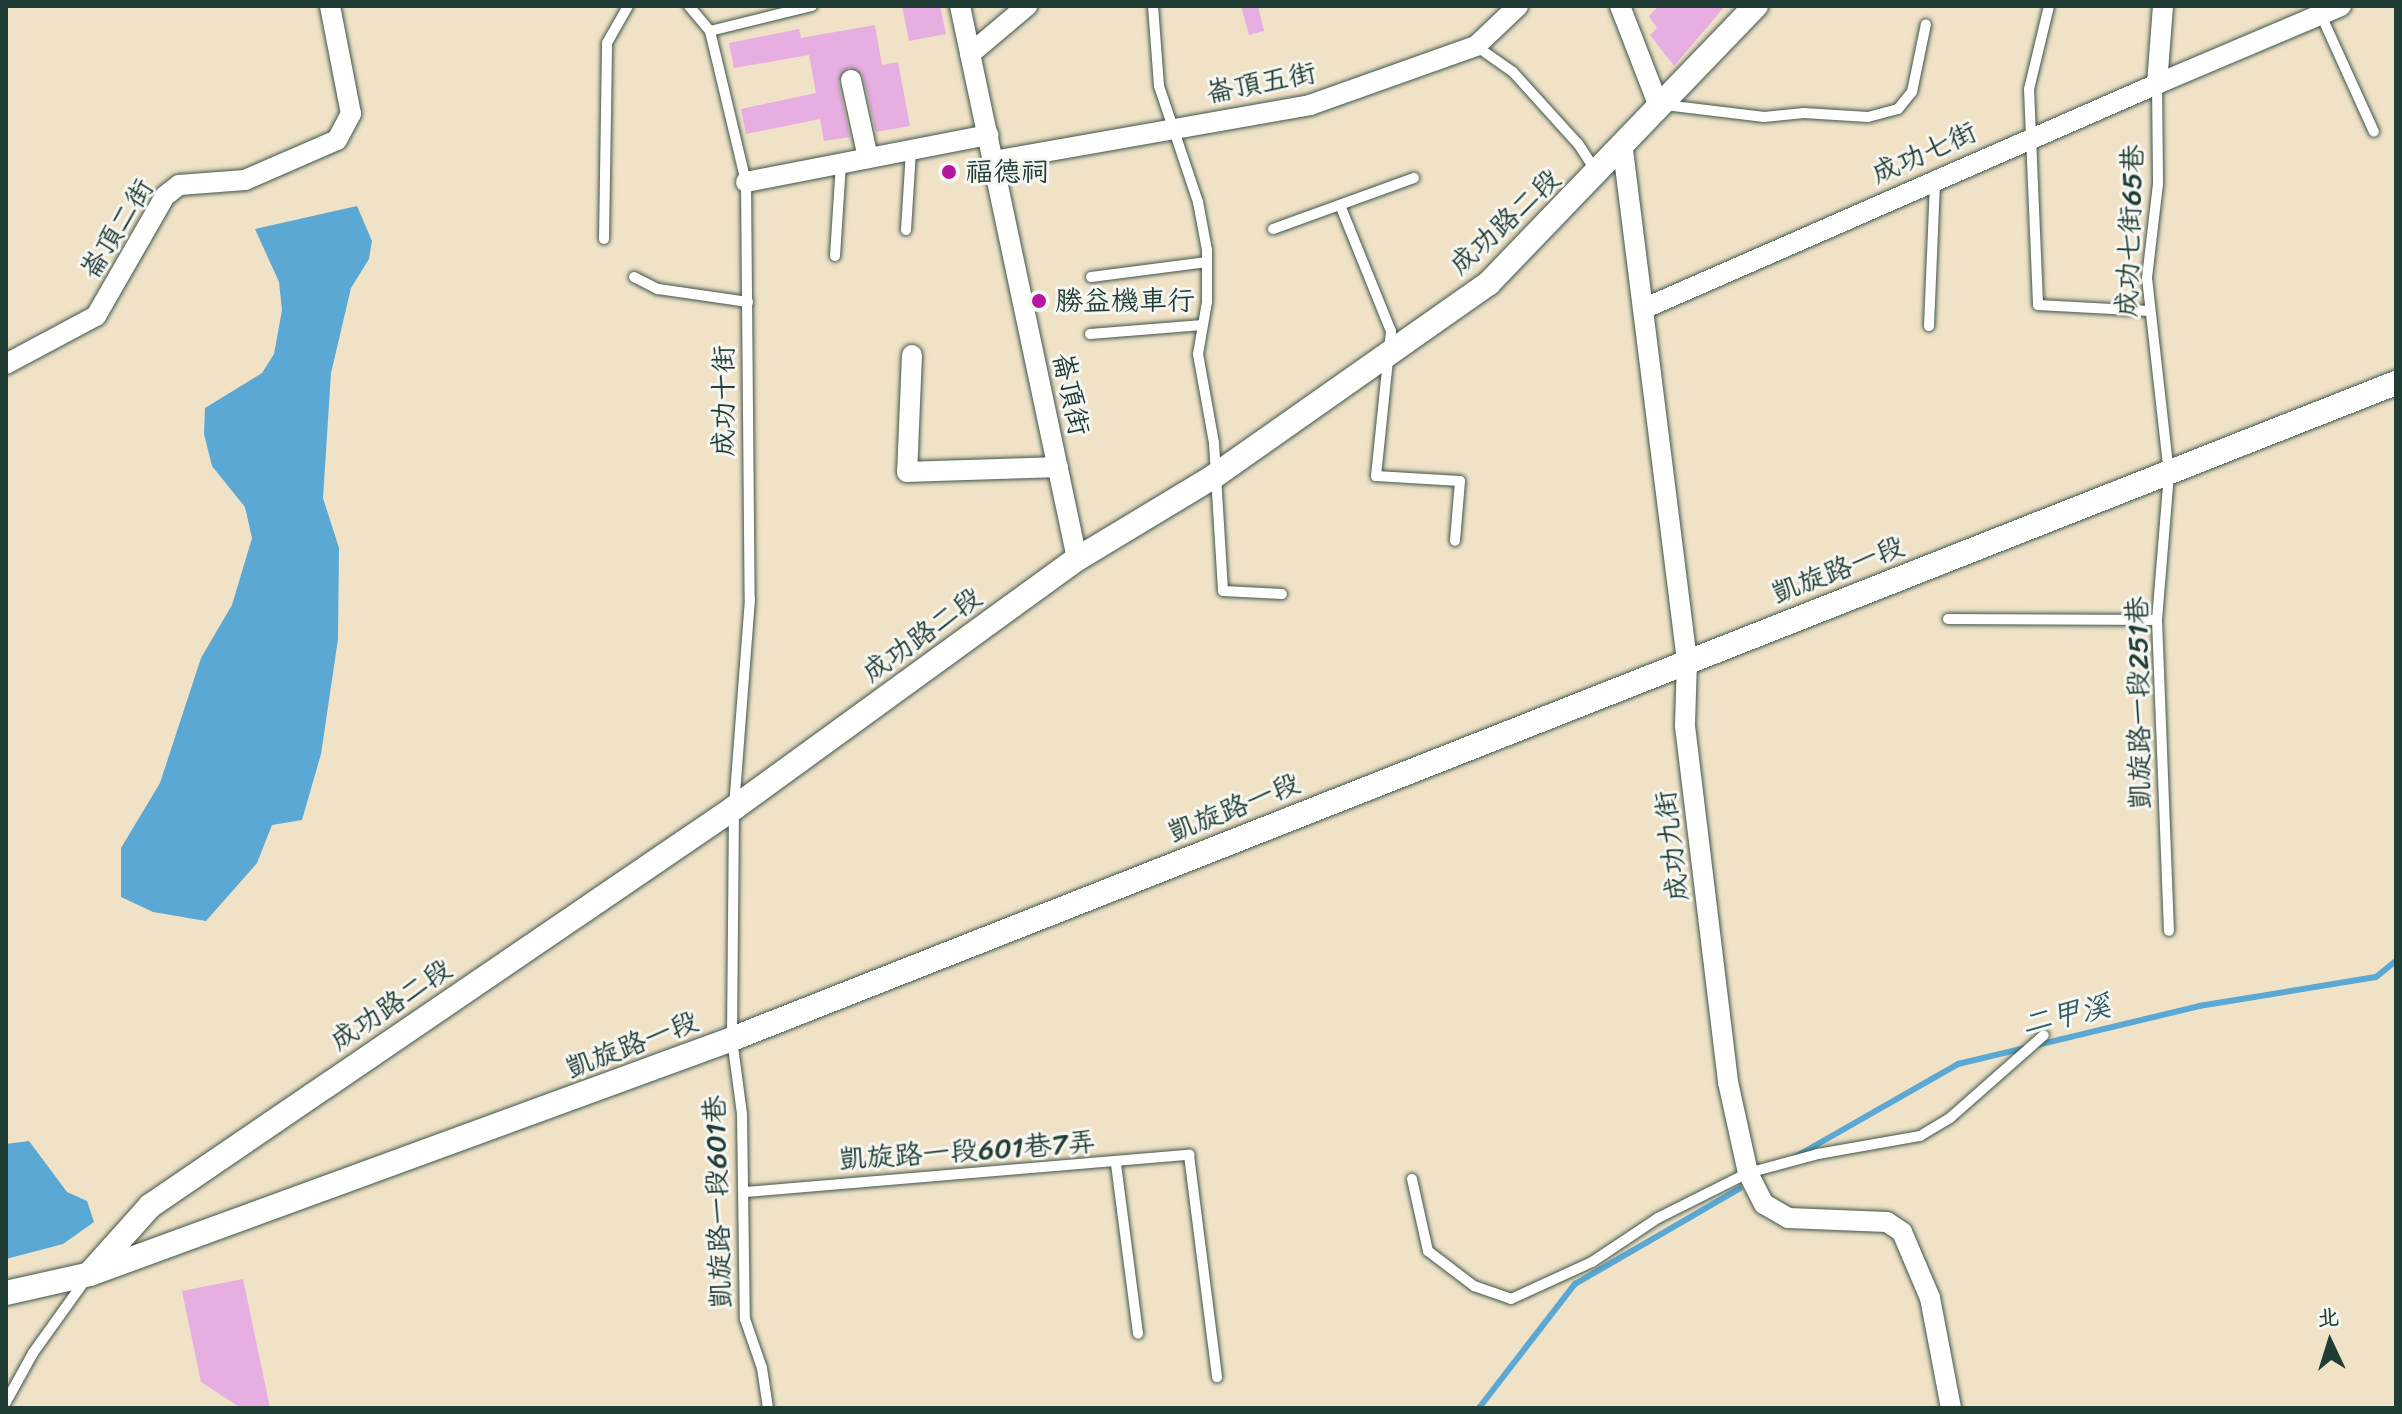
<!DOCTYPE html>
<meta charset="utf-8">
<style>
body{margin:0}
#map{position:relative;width:2402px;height:1414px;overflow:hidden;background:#efe2c7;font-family:Sriracha,"LXGW WenKai TC",sans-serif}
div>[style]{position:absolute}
.water>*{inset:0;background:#5aa8d3}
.stream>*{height:6px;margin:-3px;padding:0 3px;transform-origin:3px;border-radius:3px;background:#5aa8d3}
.building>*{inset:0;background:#e7aee1}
.roads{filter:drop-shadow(0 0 2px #3e564a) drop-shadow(0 0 2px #3e564a)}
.service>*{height:10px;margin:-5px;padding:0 5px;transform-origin:5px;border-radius:5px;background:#fff}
.minor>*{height:20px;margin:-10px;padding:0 10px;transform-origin:10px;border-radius:10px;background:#fff}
.tertiary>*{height:24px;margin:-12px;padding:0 12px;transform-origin:12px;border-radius:12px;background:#fff}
.dots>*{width:22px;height:22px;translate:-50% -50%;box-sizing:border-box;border:4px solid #f6f6f2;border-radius:50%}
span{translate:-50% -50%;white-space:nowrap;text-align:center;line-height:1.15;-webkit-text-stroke:6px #f6f6f2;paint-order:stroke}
.street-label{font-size:28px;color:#1f3d34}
.poi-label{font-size:28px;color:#1f3d34}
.left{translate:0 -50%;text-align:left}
.water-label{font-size:30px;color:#315d64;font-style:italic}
.frame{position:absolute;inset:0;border:8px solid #1f3d34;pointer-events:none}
.north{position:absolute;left:2290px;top:1302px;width:80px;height:80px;-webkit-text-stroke:6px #f6f6f2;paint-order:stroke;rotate:356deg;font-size:22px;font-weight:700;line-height:32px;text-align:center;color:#1f3d34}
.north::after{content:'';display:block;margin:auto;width:28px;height:36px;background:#1f3d34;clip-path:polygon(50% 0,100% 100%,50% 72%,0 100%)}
</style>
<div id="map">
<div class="water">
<div style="clip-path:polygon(357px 206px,372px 241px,369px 259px,351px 288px,331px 373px,323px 498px,339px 548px,338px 639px,321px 754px,302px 820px,272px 825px,257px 863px,206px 921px,153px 912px,121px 897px,121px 848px,160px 783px,201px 658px,232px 605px,252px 538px,245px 507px,212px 466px,204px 434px,205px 408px,262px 373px,274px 354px,282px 310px,279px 282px,255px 229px)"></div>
<div style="clip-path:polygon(29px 1141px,67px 1192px,87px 1201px,94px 1222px,63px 1244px,6px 1259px,6px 1144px)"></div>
</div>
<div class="stream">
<div style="left:1795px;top:1157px;width:188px;rotate:-29.7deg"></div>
<div style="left:1958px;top:1064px;width:248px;rotate:-13.5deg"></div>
<div style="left:2199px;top:1006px;width:179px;rotate:-9.3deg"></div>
<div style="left:2376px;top:977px;width:26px;rotate:-39deg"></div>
<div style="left:1479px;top:1408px;width:157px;rotate:-52.3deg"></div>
<div style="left:1575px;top:1284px;width:190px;rotate:-30.1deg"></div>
</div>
<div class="building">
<div style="clip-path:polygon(902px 6px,940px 6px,946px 34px,909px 41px)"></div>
<div style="clip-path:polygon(1241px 6px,1258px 6px,1264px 31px,1249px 35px)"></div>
<div style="clip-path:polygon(1659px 6px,1725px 6px,1674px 66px,1650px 35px,1657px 28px,1649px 16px)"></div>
<div style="clip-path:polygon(875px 25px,882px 65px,898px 62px,910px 126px,876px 132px,863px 76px,849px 67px,838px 82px,850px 137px,824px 141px,820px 119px,746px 134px,741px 109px,816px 93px,809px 55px,734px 68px,729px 43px,799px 29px,801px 38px)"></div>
<div style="clip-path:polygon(243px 1279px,270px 1408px,241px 1408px,201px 1382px,182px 1291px)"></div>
</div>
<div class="roads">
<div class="service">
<div style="left:689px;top:6px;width:33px;rotate:50deg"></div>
<div style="left:710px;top:31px;width:155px;rotate:76.6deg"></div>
<div style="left:746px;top:182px;width:417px;rotate:89.5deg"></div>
<div style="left:750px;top:599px;width:210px;rotate:94.4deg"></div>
<div style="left:734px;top:808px;width:231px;rotate:90.5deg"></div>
<div style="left:732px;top:1039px;width:76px;rotate:82.4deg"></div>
<div style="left:742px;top:1114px;width:205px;rotate:89.2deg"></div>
<div style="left:745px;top:1319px;width:52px;rotate:70.9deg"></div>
<div style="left:762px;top:1368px;width:40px;rotate:81.5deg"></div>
<div style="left:1153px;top:6px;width:80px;rotate:85.7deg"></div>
<div style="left:1159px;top:86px;width:122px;rotate:71.4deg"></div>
<div style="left:1198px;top:202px;width:49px;rotate:79.4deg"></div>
<div style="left:1207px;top:250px;width:52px;rotate:90deg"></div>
<div style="left:1207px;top:302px;width:53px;rotate:99.8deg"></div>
<div style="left:1198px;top:354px;width:90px;rotate:79.8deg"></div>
<div style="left:1214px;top:443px;width:148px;rotate:86.5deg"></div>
<div style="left:1223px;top:591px;width:59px;rotate:2.9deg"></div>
<div style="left:2049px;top:6px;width:85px;rotate:103.5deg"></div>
<div style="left:2029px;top:89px;width:216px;rotate:87.6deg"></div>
<div style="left:2038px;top:305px;width:111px;rotate:3.1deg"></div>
<div style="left:2321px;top:15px;width:128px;rotate:65.6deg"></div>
<div style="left:710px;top:31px;width:105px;rotate:-13.8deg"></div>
<div style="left:1476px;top:46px;width:45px;rotate:35.1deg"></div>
<div style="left:1513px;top:72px;width:98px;rotate:47.9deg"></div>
<div style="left:1579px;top:145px;width:30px;rotate:57deg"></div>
<div style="left:2157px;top:84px;width:100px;rotate:89.4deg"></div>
<div style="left:2158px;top:184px;width:95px;rotate:96.7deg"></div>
<div style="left:2147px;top:278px;width:197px;rotate:83.6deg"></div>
<div style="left:2169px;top:474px;width:146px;rotate:94.7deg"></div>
<div style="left:2157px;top:620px;width:311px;rotate:87.8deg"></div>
<div style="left:1665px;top:105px;width:100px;rotate:6.9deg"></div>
<div style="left:1764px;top:117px;width:40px;rotate:-5.7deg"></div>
<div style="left:1804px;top:113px;width:64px;rotate:3.6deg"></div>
<div style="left:1868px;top:117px;width:31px;rotate:-15deg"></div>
<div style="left:1898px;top:109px;width:22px;rotate:-51deg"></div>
<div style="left:1912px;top:92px;width:69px;rotate:-78.4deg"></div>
<div style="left:1340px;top:205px;width:136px;rotate:68deg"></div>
<div style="left:1391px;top:331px;width:146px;rotate:95.9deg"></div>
<div style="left:1376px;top:476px;width:84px;rotate:3.4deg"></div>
<div style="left:1460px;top:481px;width:60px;rotate:94.8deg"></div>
<div style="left:1273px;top:229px;width:150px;rotate:-19.9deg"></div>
<div style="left:906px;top:230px;width:80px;rotate:-86.4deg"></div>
<div style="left:604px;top:239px;width:196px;rotate:-89.1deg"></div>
<div style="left:607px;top:43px;width:43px;rotate:-60.4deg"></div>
<div style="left:835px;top:256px;width:92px;rotate:-86.3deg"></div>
<div style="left:634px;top:277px;width:27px;rotate:27deg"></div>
<div style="left:658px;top:289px;width:91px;rotate:8.2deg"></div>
<div style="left:1091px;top:277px;width:117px;rotate:-7.4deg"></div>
<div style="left:1929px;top:326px;width:145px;rotate:-87.6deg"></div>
<div style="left:1090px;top:334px;width:113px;rotate:-4.6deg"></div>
<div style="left:1948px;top:619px;width:209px;rotate:0.3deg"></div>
<div style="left:1116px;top:1164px;width:171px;rotate:82.6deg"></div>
<div style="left:1412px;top:1179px;width:74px;rotate:77.5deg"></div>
<div style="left:1428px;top:1251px;width:58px;rotate:37.3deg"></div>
<div style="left:1474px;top:1286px;width:39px;rotate:19deg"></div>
<div style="left:1511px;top:1299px;width:89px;rotate:-24.6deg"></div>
<div style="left:1592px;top:1262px;width:79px;rotate:-33.7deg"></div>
<div style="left:1658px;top:1218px;width:101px;rotate:-26.6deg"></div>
<div style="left:1748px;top:1173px;width:73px;rotate:-15.2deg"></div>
<div style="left:1818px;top:1154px;width:104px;rotate:-10deg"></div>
<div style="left:1920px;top:1136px;width:35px;rotate:-31deg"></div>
<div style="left:1950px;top:1118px;width:125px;rotate:-41.4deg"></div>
<div style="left:745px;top:1192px;width:446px;rotate:-4.8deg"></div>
<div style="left:1189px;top:1155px;width:224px;rotate:82.8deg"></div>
<div style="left:6px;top:1402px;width:56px;rotate:-61.1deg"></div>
<div style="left:33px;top:1353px;width:91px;rotate:-54.4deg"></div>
</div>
<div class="minor">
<div style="left:960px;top:6px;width:565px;rotate:78.05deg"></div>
<div style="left:1620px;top:6px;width:105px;rotate:68.8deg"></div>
<div style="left:970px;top:54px;width:75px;rotate:-40.1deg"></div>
<div style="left:851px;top:80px;width:80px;rotate:77.7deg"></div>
<div style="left:2157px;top:84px;width:200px;rotate:-23deg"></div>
<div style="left:1623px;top:150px;width:515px;rotate:82.86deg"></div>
<div style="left:1687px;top:661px;width:65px;rotate:91.8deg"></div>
<div style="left:1685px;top:726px;width:359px;rotate:83.1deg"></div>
<div style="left:1728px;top:1082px;width:93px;rotate:77.6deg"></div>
<div style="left:1748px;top:1173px;width:35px;rotate:63deg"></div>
<div style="left:1764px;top:1204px;width:28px;rotate:30deg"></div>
<div style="left:1788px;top:1218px;width:99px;rotate:2.3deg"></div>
<div style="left:1887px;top:1222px;width:18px;rotate:34deg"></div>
<div style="left:1902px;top:1232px;width:72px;rotate:67deg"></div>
<div style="left:1930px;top:1298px;width:112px;rotate:79.2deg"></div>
<div style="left:993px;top:161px;width:322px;rotate:-10deg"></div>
<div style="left:1310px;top:105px;width:176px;rotate:-19.6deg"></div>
<div style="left:1476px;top:46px;width:58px;rotate:-43.6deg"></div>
<div style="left:746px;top:182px;width:247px;rotate:-11deg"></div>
<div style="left:1643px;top:309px;width:561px;rotate:-23.64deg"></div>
<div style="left:2157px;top:84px;width:78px;rotate:-85.6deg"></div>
<div style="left:912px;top:355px;width:117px;rotate:92.4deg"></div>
<div style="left:907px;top:472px;width:151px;rotate:-1.9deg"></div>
<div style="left:6px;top:364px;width:102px;rotate:-28.1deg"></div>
<div style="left:96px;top:316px;width:138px;rotate:-60.1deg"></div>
<div style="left:165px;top:196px;width:18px;rotate:-38deg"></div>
<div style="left:179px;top:185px;width:66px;rotate:-4.3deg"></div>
<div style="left:245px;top:180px;width:100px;rotate:-23.5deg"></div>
<div style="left:337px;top:140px;width:30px;rotate:-62deg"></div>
<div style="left:351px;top:114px;width:110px;rotate:-101deg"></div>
</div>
<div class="tertiary">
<div style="left:91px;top:1272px;width:89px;rotate:-48.2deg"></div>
<div style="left:150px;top:1206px;width:707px;rotate:-34.27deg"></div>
<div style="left:734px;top:808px;width:424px;rotate:-36deg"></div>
<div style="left:1077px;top:559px;width:159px;rotate:-31.1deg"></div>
<div style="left:1213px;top:477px;width:337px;rotate:-35.1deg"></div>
<div style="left:1489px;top:283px;width:385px;rotate:-46.1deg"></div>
<div style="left:6px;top:1293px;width:86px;rotate:-12.7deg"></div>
<div style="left:90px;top:1274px;width:684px;rotate:-20.1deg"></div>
<div style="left:732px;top:1039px;width:1789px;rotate:-21.52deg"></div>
</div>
</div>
<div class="dots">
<div style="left:949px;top:172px;background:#b5179e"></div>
<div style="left:1039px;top:301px;background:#b5179e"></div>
</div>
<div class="street-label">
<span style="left:1261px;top:83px;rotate:-11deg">崙頂五街</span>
<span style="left:1924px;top:153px;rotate:-24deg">成功七街</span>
<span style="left:1505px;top:222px;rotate:-43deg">成功路二段</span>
<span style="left:117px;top:229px;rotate:-58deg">崙頂二街</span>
<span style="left:2130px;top:231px;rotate:-88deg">成功七街65巷</span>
<span style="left:1071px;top:394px;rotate:78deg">崙頂街</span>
<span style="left:724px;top:401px;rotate:-90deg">成功十街</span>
<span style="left:1838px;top:570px;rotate:-21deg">凱旋路一段</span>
<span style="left:922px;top:635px;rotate:-36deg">成功路二段</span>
<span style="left:2139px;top:703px;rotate:-91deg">凱旋路一段251巷</span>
<span style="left:1234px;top:808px;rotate:-22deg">凱旋路一段</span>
<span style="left:1672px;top:846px;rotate:-97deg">成功九街</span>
<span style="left:391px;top:1005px;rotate:-34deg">成功路二段</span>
<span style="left:632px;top:1045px;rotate:-21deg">凱旋路一段</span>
<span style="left:967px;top:1151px;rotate:-4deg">凱旋路一段601巷7弄</span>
<span style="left:718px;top:1202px;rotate:-92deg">凱旋路一段601巷</span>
</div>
<div class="poi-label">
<span class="left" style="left:965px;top:172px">福德祠</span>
<span class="left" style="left:1055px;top:301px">勝益機車行</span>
</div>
<div class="water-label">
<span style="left:2066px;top:1015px;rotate:-13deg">二甲溪</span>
</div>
<div class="frame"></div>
<div class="north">北</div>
</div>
